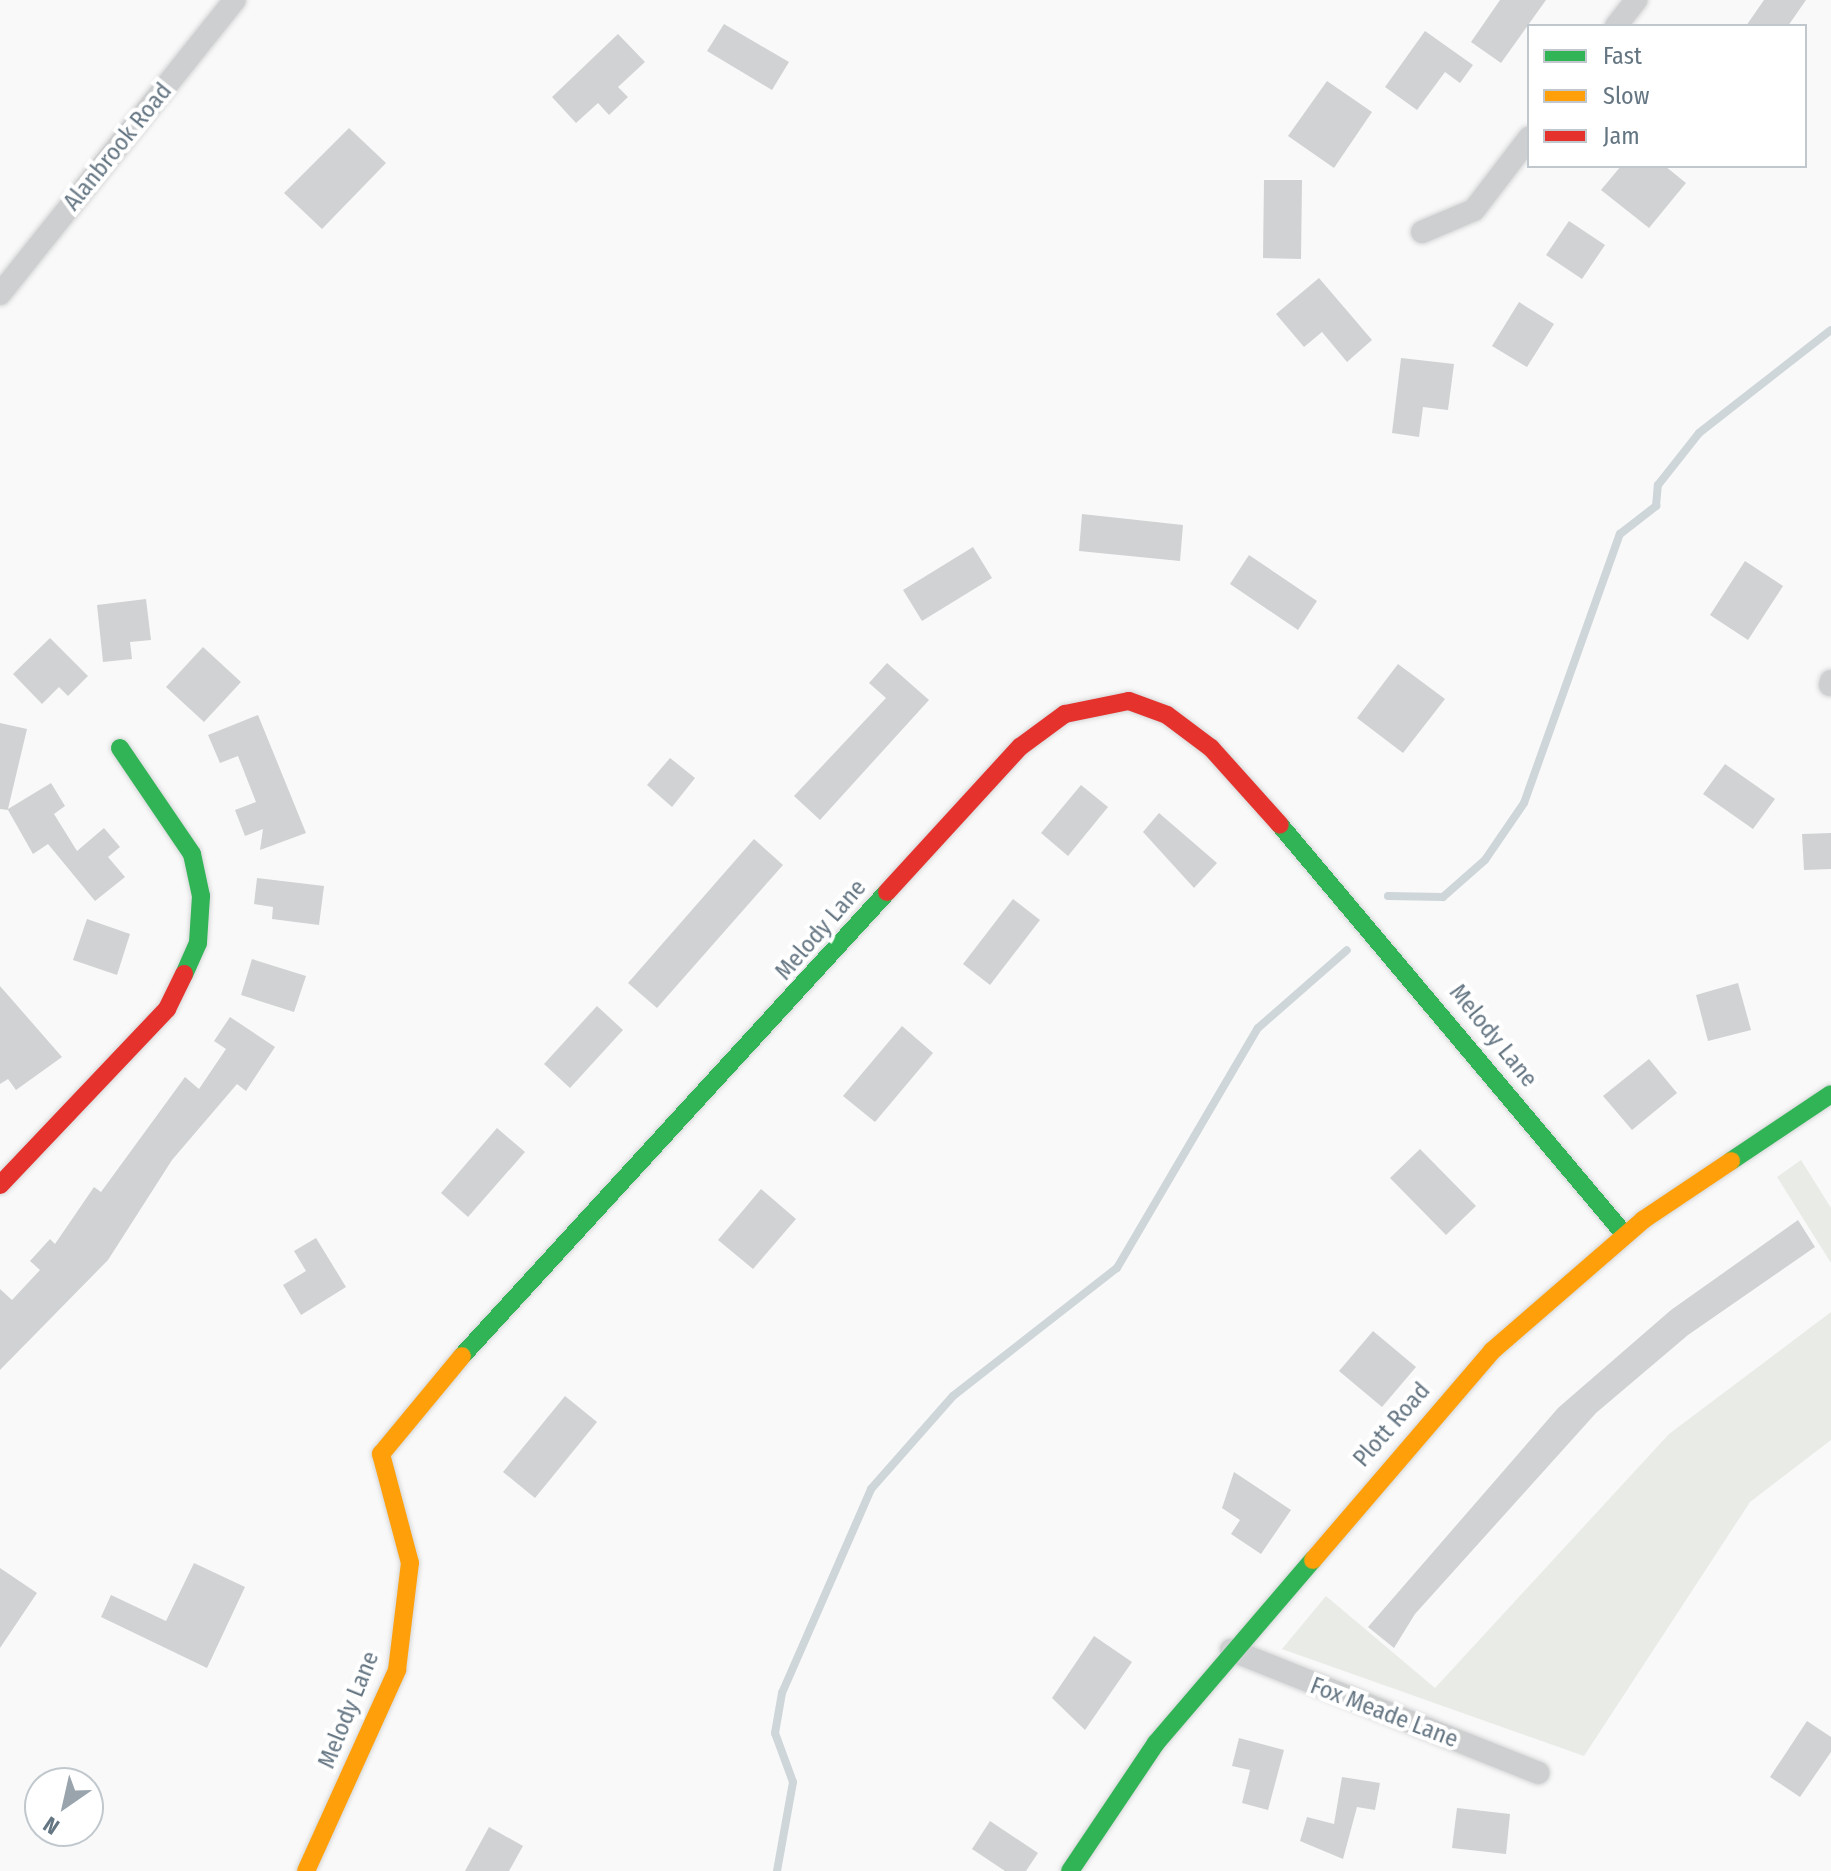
<!DOCTYPE html>
<style>
body{margin:0}
#map{position:relative;width:1831px;height:1871px;overflow:hidden;background:#f9f9f9;font-family:"Fira Sans Condensed",sans-serif}
div>[style]{position:absolute}
.green>*{inset:0;background:#e8ebe6}
.stream>*{height:8px;margin:-4px;padding:0 4px;transform-origin:4px;border-radius:4px;background:#ced6d9}
.building>*{inset:0;background:#d0d2d3}
.roads{filter:drop-shadow(0 0 2px #d5d6d7) drop-shadow(0 0 2px #d5d6d7)}
.street>*{height:22px;margin:-11px;padding:0 11px;transform-origin:11px;border-radius:11px;background:#cecfd0}
.fast>*{height:18px;margin:-9px;padding:0 9px;transform-origin:9px;border-radius:9px;background:#30b455}
.slow>*{height:18px;margin:-9px;padding:0 9px;transform-origin:9px;border-radius:9px;background:#ff9f0a}
.jam>*{height:18px;margin:-9px;padding:0 9px;transform-origin:9px;border-radius:9px;background:#e5322d}
span{translate:-50% -50%;white-space:nowrap;text-align:center;line-height:1.15;-webkit-text-stroke:8px #fff;paint-order:stroke}
.street-label{font-size:24px;color:#657683}
.legend{position:absolute;left:1527px;top:24px;width:280px;height:144px;box-sizing:border-box;background:#fff;border:2px solid #c1c8cd;margin:0;padding:10px 14px;list-style:none;font-size:24px;color:#657683}
.legend li{display:flex;align-items:center;gap:16px;height:40px}
.legend b{width:40px;border:2px solid #c1c8cd}
.north{position:absolute;left:24px;top:1767px;width:80px;height:80px;box-sizing:border-box;background:#fff;border:2px solid #c1c8cd;border-radius:50%;rotate:214deg;font-size:22px;font-weight:700;line-height:32px;text-align:center;color:#657683}
.north::after{content:'';display:block;margin:auto;width:28px;height:36px;background:#99a4ac;clip-path:polygon(50% 0,100% 100%,50% 72%,0 100%)}
</style>
<div id="map">
<div class="green">
<div style="clip-path:polygon(1801px 1160px,1831px 1208px,1831px 1263px,1777px 1177px)"></div>
<div style="clip-path:polygon(1831px 1312px,1831px 1440px,1750px 1502px,1584px 1756px,1282px 1649px,1326px 1596px,1435px 1688px,1669px 1434px)"></div>
</div>
<div class="stream">
<div style="left:1388px;top:896px;width:55px;rotate:1deg"></div>
<div style="left:1443px;top:897px;width:56px;rotate:-41.4deg"></div>
<div style="left:1485px;top:860px;width:69px;rotate:-55.6deg"></div>
<div style="left:1524px;top:803px;width:286px;rotate:-70.4deg"></div>
<div style="left:1620px;top:534px;width:46px;rotate:-37.9deg"></div>
<div style="left:1656px;top:506px;width:21px;rotate:-85deg"></div>
<div style="left:1658px;top:485px;width:66px;rotate:-51.7deg"></div>
<div style="left:1699px;top:433px;width:167px;rotate:-38deg"></div>
<div style="left:777px;top:1871px;width:90px;rotate:-79.8deg"></div>
<div style="left:793px;top:1782px;width:52px;rotate:-110.2deg"></div>
<div style="left:775px;top:1733px;width:41px;rotate:-80.1deg"></div>
<div style="left:782px;top:1693px;width:223px;rotate:-66.4deg"></div>
<div style="left:871px;top:1489px;width:124px;rotate:-48.6deg"></div>
<div style="left:953px;top:1396px;width:208px;rotate:-38deg"></div>
<div style="left:1117px;top:1268px;width:278px;rotate:-59.6deg"></div>
<div style="left:1258px;top:1028px;width:118px;rotate:-41.2deg"></div>
</div>
<div class="building">
<div style="clip-path:polygon(1500px 0,1546px 0,1501px 63px,1471px 42px)"></div>
<div style="clip-path:polygon(1764px 0,1806px 0,1788px 26px,1746px 26px)"></div>
<div style="clip-path:polygon(724px 24px,789px 62px,772px 90px,707px 51px)"></div>
<div style="clip-path:polygon(1425px 31px,1473px 65px,1460px 83px,1445px 72px,1417px 110px,1385px 87px)"></div>
<div style="clip-path:polygon(618px 34px,645px 62px,618px 87px,628px 97px,609px 115px,598px 103px,576px 123px,552px 97px)"></div>
<div style="clip-path:polygon(1327px 81px,1372px 112px,1334px 168px,1288px 136px)"></div>
<div style="clip-path:polygon(349px 128px,386px 163px,322px 229px,284px 193px)"></div>
<div style="clip-path:polygon(1621px 166px,1665px 166px,1686px 183px,1649px 228px,1601px 190px)"></div>
<div style="clip-path:polygon(1264px 180px,1302px 180px,1301px 259px,1263px 258px)"></div>
<div style="clip-path:polygon(1569px 221px,1605px 245px,1582px 279px,1546px 255px)"></div>
<div style="clip-path:polygon(1319px 278px,1372px 340px,1347px 362px,1322px 332px,1304px 347px,1276px 314px)"></div>
<div style="clip-path:polygon(1519px 302px,1554px 324px,1527px 367px,1492px 346px)"></div>
<div style="clip-path:polygon(1401px 358px,1454px 364px,1448px 410px,1423px 407px,1419px 437px,1392px 433px)"></div>
<div style="clip-path:polygon(1082px 514px,1183px 525px,1180px 561px,1079px 551px)"></div>
<div style="clip-path:polygon(973px 547px,992px 578px,922px 621px,903px 590px)"></div>
<div style="clip-path:polygon(1249px 555px,1317px 601px,1298px 630px,1230px 584px)"></div>
<div style="clip-path:polygon(1745px 561px,1783px 586px,1748px 640px,1710px 615px)"></div>
<div style="clip-path:polygon(146px 599px,151px 640px,130px 642px,132px 659px,103px 662px,97px 605px)"></div>
<div style="clip-path:polygon(50px 638px,88px 676px,68px 696px,59px 687px,42px 704px,13px 674px)"></div>
<div style="clip-path:polygon(203px 647px,241px 682px,204px 722px,166px 687px)"></div>
<div style="clip-path:polygon(887px 663px,929px 700px,820px 820px,794px 796px,886px 698px,869px 683px)"></div>
<div style="clip-path:polygon(1398px 664px,1445px 699px,1403px 753px,1357px 718px)"></div>
<div style="clip-path:polygon(258px 715px,306px 833px,260px 850px,263px 829px,245px 836px,235px 810px,256px 802px,238px 756px,220px 763px,208px 735px)"></div>
<div style="clip-path:polygon(0 723px,27px 729px,8px 809px,51px 783px,65px 806px,54px 814px,77px 851px,104px 828px,120px 847px,108px 857px,125px 877px,95px 901px,48px 844px,33px 854px,8px 810px,0 809px)"></div>
<div style="clip-path:polygon(670px 758px,695px 778px,672px 807px,647px 785px)"></div>
<div style="clip-path:polygon(1725px 764px,1775px 799px,1753px 829px,1703px 794px)"></div>
<div style="clip-path:polygon(1081px 785px,1108px 807px,1068px 856px,1041px 833px)"></div>
<div style="clip-path:polygon(1159px 813px,1217px 863px,1194px 888px,1143px 832px)"></div>
<div style="clip-path:polygon(1831px 833px,1831px 869px,1804px 870px,1802px 834px)"></div>
<div style="clip-path:polygon(754px 839px,783px 865px,657px 1008px,628px 983px)"></div>
<div style="clip-path:polygon(257px 878px,324px 886px,319px 925px,272px 919px,273px 907px,254px 904px)"></div>
<div style="clip-path:polygon(1013px 899px,1040px 920px,990px 985px,963px 964px)"></div>
<div style="clip-path:polygon(87px 919px,130px 934px,117px 975px,73px 960px)"></div>
<div style="clip-path:polygon(252px 959px,306px 976px,294px 1012px,241px 995px)"></div>
<div style="clip-path:polygon(1738px 983px,1751px 1030px,1708px 1041px,1696px 995px)"></div>
<div style="clip-path:polygon(0 986px,62px 1057px,16px 1090px,8px 1079px,0 1084px)"></div>
<div style="clip-path:polygon(597px 1006px,623px 1030px,570px 1088px,544px 1064px)"></div>
<div style="clip-path:polygon(230px 1017px,275px 1047px,246px 1091px,237px 1084px,172px 1160px,108px 1260px,0 1370px,0 1289px,12px 1300px,40px 1270px,30px 1261px,50px 1239px,55px 1244px,94px 1187px,101px 1192px,185px 1077px,199px 1089px,226px 1049px,214px 1041px)"></div>
<div style="clip-path:polygon(902px 1026px,933px 1053px,875px 1122px,843px 1096px)"></div>
<div style="clip-path:polygon(1649px 1059px,1677px 1093px,1632px 1130px,1603px 1096px)"></div>
<div style="clip-path:polygon(497px 1128px,525px 1152px,468px 1217px,441px 1193px)"></div>
<div style="clip-path:polygon(1420px 1149px,1476px 1206px,1446px 1235px,1390px 1178px)"></div>
<div style="clip-path:polygon(761px 1189px,796px 1219px,753px 1269px,718px 1240px)"></div>
<div style="clip-path:polygon(1798px 1220px,1815px 1247px,1688px 1335px,1596px 1413px,1415px 1614px,1394px 1648px,1368px 1627px,1558px 1408px,1671px 1310px)"></div>
<div style="clip-path:polygon(316px 1238px,346px 1287px,301px 1315px,283px 1285px,306px 1271px,294px 1251px)"></div>
<div style="clip-path:polygon(1373px 1331px,1416px 1367px,1382px 1407px,1339px 1371px)"></div>
<div style="clip-path:polygon(565px 1396px,597px 1422px,535px 1498px,503px 1472px)"></div>
<div style="clip-path:polygon(1234px 1472px,1291px 1510px,1261px 1554px,1231px 1534px,1240px 1520px,1222px 1508px)"></div>
<div style="clip-path:polygon(194px 1563px,245px 1587px,207px 1668px,101px 1617px,111px 1595px,166px 1621px)"></div>
<div style="clip-path:polygon(0 1568px,37px 1593px,0 1648px)"></div>
<div style="clip-path:polygon(1094px 1636px,1132px 1662px,1085px 1730px,1052px 1698px)"></div>
<div style="clip-path:polygon(1807px 1721px,1831px 1737px,1831px 1752px,1800px 1797px,1770px 1777px)"></div>
<div style="clip-path:polygon(1239px 1738px,1284px 1750px,1268px 1810px,1242px 1803px,1250px 1770px,1232px 1766px)"></div>
<div style="clip-path:polygon(1342px 1777px,1380px 1783px,1375px 1810px,1357px 1807px,1343px 1859px,1300px 1841px,1307px 1817px,1334px 1824px)"></div>
<div style="clip-path:polygon(1457px 1808px,1510px 1814px,1506px 1854px,1452px 1848px)"></div>
<div style="clip-path:polygon(990px 1821px,1038px 1853px,1026px 1871px,1005px 1871px,972px 1849px)"></div>
<div style="clip-path:polygon(489px 1827px,523px 1846px,509px 1871px,465px 1871px)"></div>
</div>
<div class="roads">
<div class="street">
<div style="left:1616px;top:26px;width:33px;rotate:-52deg"></div>
<div style="left:1422px;top:232px;width:56px;rotate:-22.9deg"></div>
<div style="left:1474px;top:210px;width:91px;rotate:-52.6deg"></div>
<div style="left:0;top:294px;width:376px;rotate:-51.4deg"></div>
<div style="left:1830px;top:685px;width:4px;rotate:-76deg"></div>
<div style="left:1231px;top:1650px;width:331px;rotate:21.8deg"></div>
</div>
<div class="fast">
<div style="left:120px;top:748px;width:128px;rotate:55.8deg"></div>
<div style="left:192px;top:854px;width:43px;rotate:77.9deg"></div>
<div style="left:201px;top:896px;width:47px;rotate:93.7deg"></div>
<div style="left:198px;top:943px;width:34px;rotate:114deg"></div>
<div style="left:1280px;top:825px;width:536px;rotate:49.92deg"></div>
<div style="left:1731px;top:1161px;width:120px;rotate:-33.8deg"></div>
<div style="left:462px;top:1356px;width:629px;rotate:-47.51deg"></div>
<div style="left:1070px;top:1871px;width:154px;rotate:-56.1deg"></div>
<div style="left:1156px;top:1743px;width:241px;rotate:-49.4deg"></div>
</div>
<div class="slow">
<div style="left:1313px;top:1560px;width:275px;rotate:-49.4deg"></div>
<div style="left:1492px;top:1351px;width:200px;rotate:-40.9deg"></div>
<div style="left:1643px;top:1220px;width:106px;rotate:-33.8deg"></div>
<div style="left:306px;top:1871px;width:221px;rotate:-65.6deg"></div>
<div style="left:397px;top:1670px;width:108px;rotate:-83.1deg"></div>
<div style="left:410px;top:1563px;width:113px;rotate:-104.9deg"></div>
<div style="left:381px;top:1454px;width:127px;rotate:-50.4deg"></div>
</div>
<div class="jam">
<div style="left:887px;top:892px;width:197px;rotate:-47.5deg"></div>
<div style="left:1020px;top:747px;width:56px;rotate:-36.3deg"></div>
<div style="left:1065px;top:714px;width:65px;rotate:-11.5deg"></div>
<div style="left:1129px;top:701px;width:40px;rotate:20.2deg"></div>
<div style="left:1167px;top:715px;width:55px;rotate:36.9deg"></div>
<div style="left:1211px;top:748px;width:103px;rotate:48.1deg"></div>
<div style="left:0;top:1185px;width:243px;rotate:-46.5deg"></div>
<div style="left:167px;top:1009px;width:39px;rotate:-64deg"></div>
</div>
</div>
<div class="street-label">
<span style="left:118px;top:147px;rotate:-51deg">Alanbrook Road</span>
<span style="left:821px;top:930px;rotate:-49deg">Melody Lane</span>
<span style="left:1493px;top:1036px;rotate:51deg">Melody Lane</span>
<span style="left:1392px;top:1425px;rotate:-49deg">Plott Road</span>
<span style="left:349px;top:1710px;rotate:-68deg">Melody Lane</span>
<span style="left:1384px;top:1713px;rotate:21deg">Fox Meade Lane</span>
</div>
<ul class="legend">
<li><b style="height:10px;background:#30b455"></b>Fast</li>
<li><b style="height:10px;background:#ff9f0a"></b>Slow</li>
<li><b style="height:10px;background:#e5322d"></b>Jam</li>
</ul>
<div class="north">N</div>
</div>
